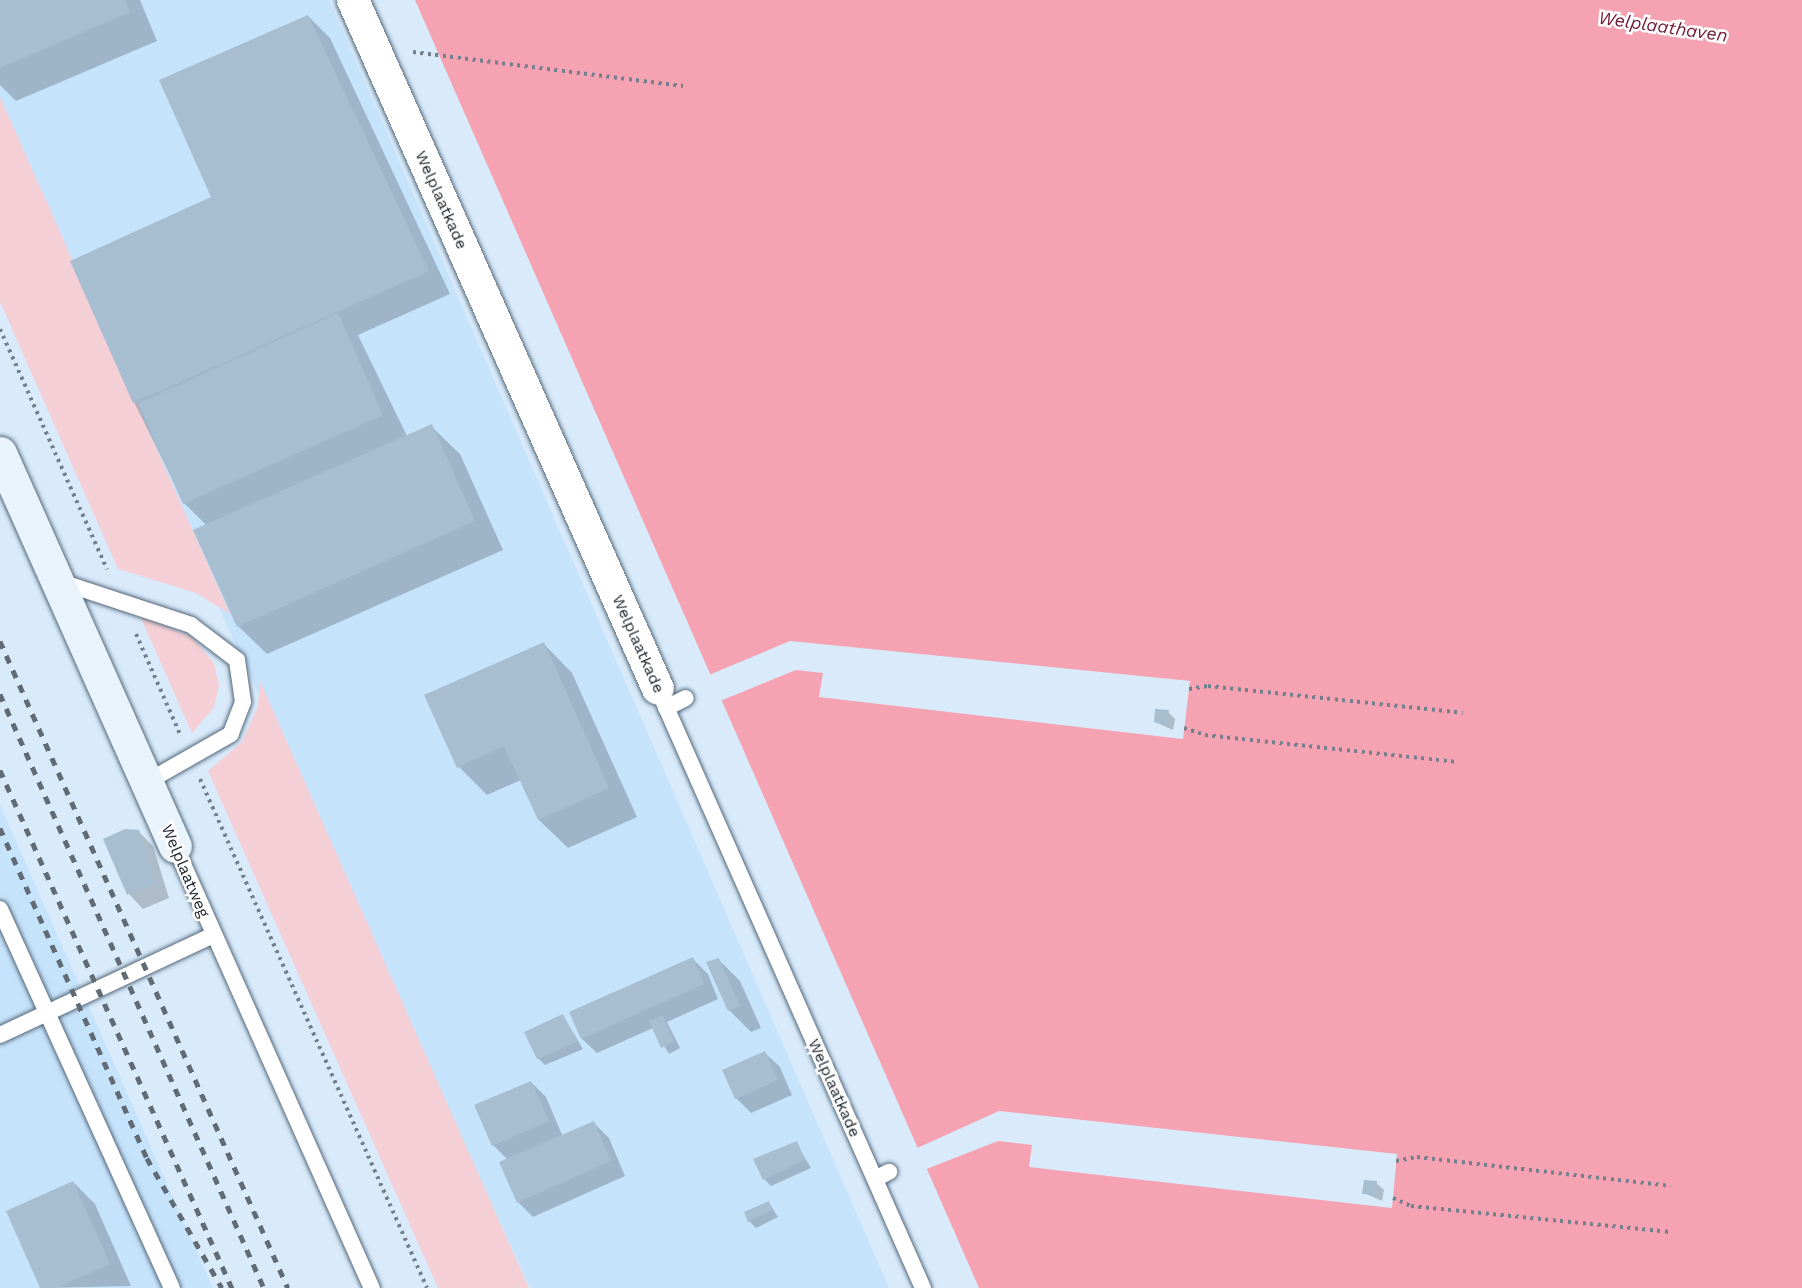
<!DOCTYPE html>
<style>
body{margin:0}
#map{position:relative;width:1802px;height:1288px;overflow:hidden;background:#d9ebfb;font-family:"Work Sans",sans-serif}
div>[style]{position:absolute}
.built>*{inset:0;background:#c6e3fc}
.green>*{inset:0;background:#f4cfd6}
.water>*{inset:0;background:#f5a3b3}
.pier>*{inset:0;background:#d9ebfb}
.shadow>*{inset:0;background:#0003}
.building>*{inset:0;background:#a7bdd0}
.path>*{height:4px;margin-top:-2px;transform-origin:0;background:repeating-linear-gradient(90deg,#73808b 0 3px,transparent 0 7.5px)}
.roads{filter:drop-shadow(0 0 2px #546779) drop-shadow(0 0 2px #546779)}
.lane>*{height:16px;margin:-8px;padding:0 8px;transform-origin:8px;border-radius:8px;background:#fff}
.street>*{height:32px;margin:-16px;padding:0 16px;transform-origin:16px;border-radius:16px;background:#fff}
.secondary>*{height:33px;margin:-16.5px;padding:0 16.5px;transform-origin:16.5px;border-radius:16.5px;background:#e9f3fc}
.rail>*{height:4.5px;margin-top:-2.25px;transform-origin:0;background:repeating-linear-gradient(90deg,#606b76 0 8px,transparent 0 16px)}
span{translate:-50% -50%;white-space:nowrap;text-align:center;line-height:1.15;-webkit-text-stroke:5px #fff;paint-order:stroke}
.street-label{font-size:16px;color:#1d252c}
.water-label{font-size:18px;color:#711935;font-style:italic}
</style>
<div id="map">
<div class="built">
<div style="clip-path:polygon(0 0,329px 0,889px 1288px,530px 1288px,0 129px)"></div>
<div style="clip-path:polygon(0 805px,213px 1288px,0 1288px)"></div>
</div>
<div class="green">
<div style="clip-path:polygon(0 97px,230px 614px,196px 593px,118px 569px,0 302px)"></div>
<div style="clip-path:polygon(140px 616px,192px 637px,214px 663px,219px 686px,214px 708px,192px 733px)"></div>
<div style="clip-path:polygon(260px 681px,529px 1288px,438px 1288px,208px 771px,242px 742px,258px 706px)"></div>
</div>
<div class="water">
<div style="clip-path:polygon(415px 0,1802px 0,1802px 1288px,979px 1288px)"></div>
</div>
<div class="pier">
<div style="clip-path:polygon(790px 641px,1190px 681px,1183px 739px,819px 697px,823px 673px,796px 670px,720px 701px,709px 675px)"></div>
<div style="clip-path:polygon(999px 1111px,1397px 1154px,1392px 1208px,1029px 1167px,1032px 1145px,998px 1141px,924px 1170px,915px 1149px)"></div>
</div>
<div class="shadow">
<div style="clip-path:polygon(0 0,140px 0,157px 41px,16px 101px,0 85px)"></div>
<div style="clip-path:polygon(308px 16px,330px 38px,450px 294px,358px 335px,407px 436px,431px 426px,460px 454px,503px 550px,267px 654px,238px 626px,207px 526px,184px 503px,134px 402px,213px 198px)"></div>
<div style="clip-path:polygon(544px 644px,572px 673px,637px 817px,568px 848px,539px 820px,521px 780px,487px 795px,459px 767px)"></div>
<div style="clip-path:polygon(1168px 712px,1175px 719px,1173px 730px,1155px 722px)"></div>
<div style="clip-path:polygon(138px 831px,153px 846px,169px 898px,143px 909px,129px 894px)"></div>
<div style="clip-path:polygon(693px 959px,708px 974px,718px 999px,667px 1022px,680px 1048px,669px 1054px,653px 1028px,597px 1053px,582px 1039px,571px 1013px)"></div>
<div style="clip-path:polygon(718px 959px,740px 981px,761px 1028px,751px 1032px,729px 1010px)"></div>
<div style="clip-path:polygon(563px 1016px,583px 1049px,545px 1065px,538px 1058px)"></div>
<div style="clip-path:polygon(765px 1053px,780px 1067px,792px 1095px,751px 1113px,736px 1098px)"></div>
<div style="clip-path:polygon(531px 1082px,546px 1097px,563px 1137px,594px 1123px,609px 1138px,625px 1176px,533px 1217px,518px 1202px,508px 1160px,493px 1145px)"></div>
<div style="clip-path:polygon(796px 1143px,811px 1168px,771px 1186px,764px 1179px)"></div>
<div style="clip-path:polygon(73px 1182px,95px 1204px,131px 1286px,42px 1288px)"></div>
<div style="clip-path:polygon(1376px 1183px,1384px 1190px,1382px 1201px,1364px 1193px)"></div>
<div style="clip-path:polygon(769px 1203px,778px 1217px,756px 1228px,749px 1221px)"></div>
</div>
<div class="building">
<div style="clip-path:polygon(0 0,125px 0,130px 12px,0 68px)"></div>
<div style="clip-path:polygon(308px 15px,429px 271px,133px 403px,70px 261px,211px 197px,159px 80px)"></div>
<div style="clip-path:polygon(338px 313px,383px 415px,183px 504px,138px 403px)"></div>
<div style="clip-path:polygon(432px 424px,475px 521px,237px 627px,193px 530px)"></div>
<div style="clip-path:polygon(544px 642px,609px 788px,538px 820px,504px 746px,457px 768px,424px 695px)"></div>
<div style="clip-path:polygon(1155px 709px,1169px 710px,1167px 724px,1154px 722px)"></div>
<div style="clip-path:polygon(125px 829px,139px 830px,155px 883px,127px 895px,103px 839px)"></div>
<div style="clip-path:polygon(693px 957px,704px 984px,581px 1039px,569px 1012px)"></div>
<div style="clip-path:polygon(719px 958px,740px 1006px,728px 1011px,706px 962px)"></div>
<div style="clip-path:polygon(563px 1014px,577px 1042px,537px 1059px,524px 1032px)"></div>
<div style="clip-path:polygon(663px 1015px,674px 1041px,661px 1048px,649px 1021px)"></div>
<div style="clip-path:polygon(765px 1051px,778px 1080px,735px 1099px,722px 1070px)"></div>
<div style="clip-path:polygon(531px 1081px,549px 1121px,492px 1146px,474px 1105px)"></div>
<div style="clip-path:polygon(594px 1121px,611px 1161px,517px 1203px,499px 1162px)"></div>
<div style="clip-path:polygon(797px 1141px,805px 1160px,763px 1180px,753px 1159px)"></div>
<div style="clip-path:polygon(1364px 1180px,1377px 1181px,1376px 1195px,1362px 1194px)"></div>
<div style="clip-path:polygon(73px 1181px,110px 1264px,56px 1288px,40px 1288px,6px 1211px)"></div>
<div style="clip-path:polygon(769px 1201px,772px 1210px,748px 1222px,744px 1212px)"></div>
</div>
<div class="path">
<div style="left:413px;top:52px;width:272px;rotate:7.2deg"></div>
<div style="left:0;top:329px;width:263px;rotate:66deg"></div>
<div style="left:136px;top:634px;width:109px;rotate:66.3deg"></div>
<div style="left:1189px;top:689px;width:19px;rotate:-9deg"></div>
<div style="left:1208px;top:686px;width:256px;rotate:6deg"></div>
<div style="left:1184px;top:728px;width:22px;rotate:18deg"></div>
<div style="left:1205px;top:735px;width:253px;rotate:6.1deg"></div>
<div style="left:200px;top:779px;width:557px;rotate:65.96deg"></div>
<div style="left:1396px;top:1161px;width:21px;rotate:-11deg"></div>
<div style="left:1417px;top:1157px;width:255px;rotate:6.5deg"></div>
<div style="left:1393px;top:1198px;width:20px;rotate:24deg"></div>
<div style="left:1411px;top:1206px;width:261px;rotate:5.7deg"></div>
</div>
<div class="roads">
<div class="lane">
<div style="left:58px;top:581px;width:140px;rotate:18.3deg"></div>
<div style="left:191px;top:625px;width:58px;rotate:37.3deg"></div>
<div style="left:237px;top:660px;width:42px;rotate:81.9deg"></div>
<div style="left:243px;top:702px;width:34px;rotate:111deg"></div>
<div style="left:231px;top:734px;width:97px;rotate:150.3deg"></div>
<div style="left:658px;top:689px;width:655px;rotate:66.14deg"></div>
<div style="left:666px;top:708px;width:22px;rotate:-27deg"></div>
<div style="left:175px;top:846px;width:484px;rotate:66deg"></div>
<div style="left:0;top:909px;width:416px;rotate:65.6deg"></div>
<div style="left:0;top:1035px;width:235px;rotate:-25.1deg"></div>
<div style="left:875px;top:1179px;width:16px;rotate:-27deg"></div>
</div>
<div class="street">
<div style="left:353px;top:0;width:753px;rotate:66.12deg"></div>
</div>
<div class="secondary">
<div style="left:0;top:453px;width:430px;rotate:66deg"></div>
</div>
</div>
<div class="rail">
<div style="left:0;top:641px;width:708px;rotate:66deg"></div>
<div style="left:0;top:694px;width:650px;rotate:66.04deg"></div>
<div style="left:0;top:770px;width:568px;rotate:65.87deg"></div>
<div style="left:0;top:828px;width:361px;rotate:66deg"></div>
<div style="left:147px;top:1158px;width:150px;rotate:60deg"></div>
</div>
<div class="street-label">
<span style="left:441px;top:200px;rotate:66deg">Welplaatkade</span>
<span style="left:638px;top:644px;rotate:66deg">Welplaatkade</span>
<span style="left:185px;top:871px;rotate:67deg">Welplaatweg</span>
<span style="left:834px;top:1088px;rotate:66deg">Welplaatkade</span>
</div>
<div class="water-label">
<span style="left:1663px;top:27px;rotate:8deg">Welplaathaven</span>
</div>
</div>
